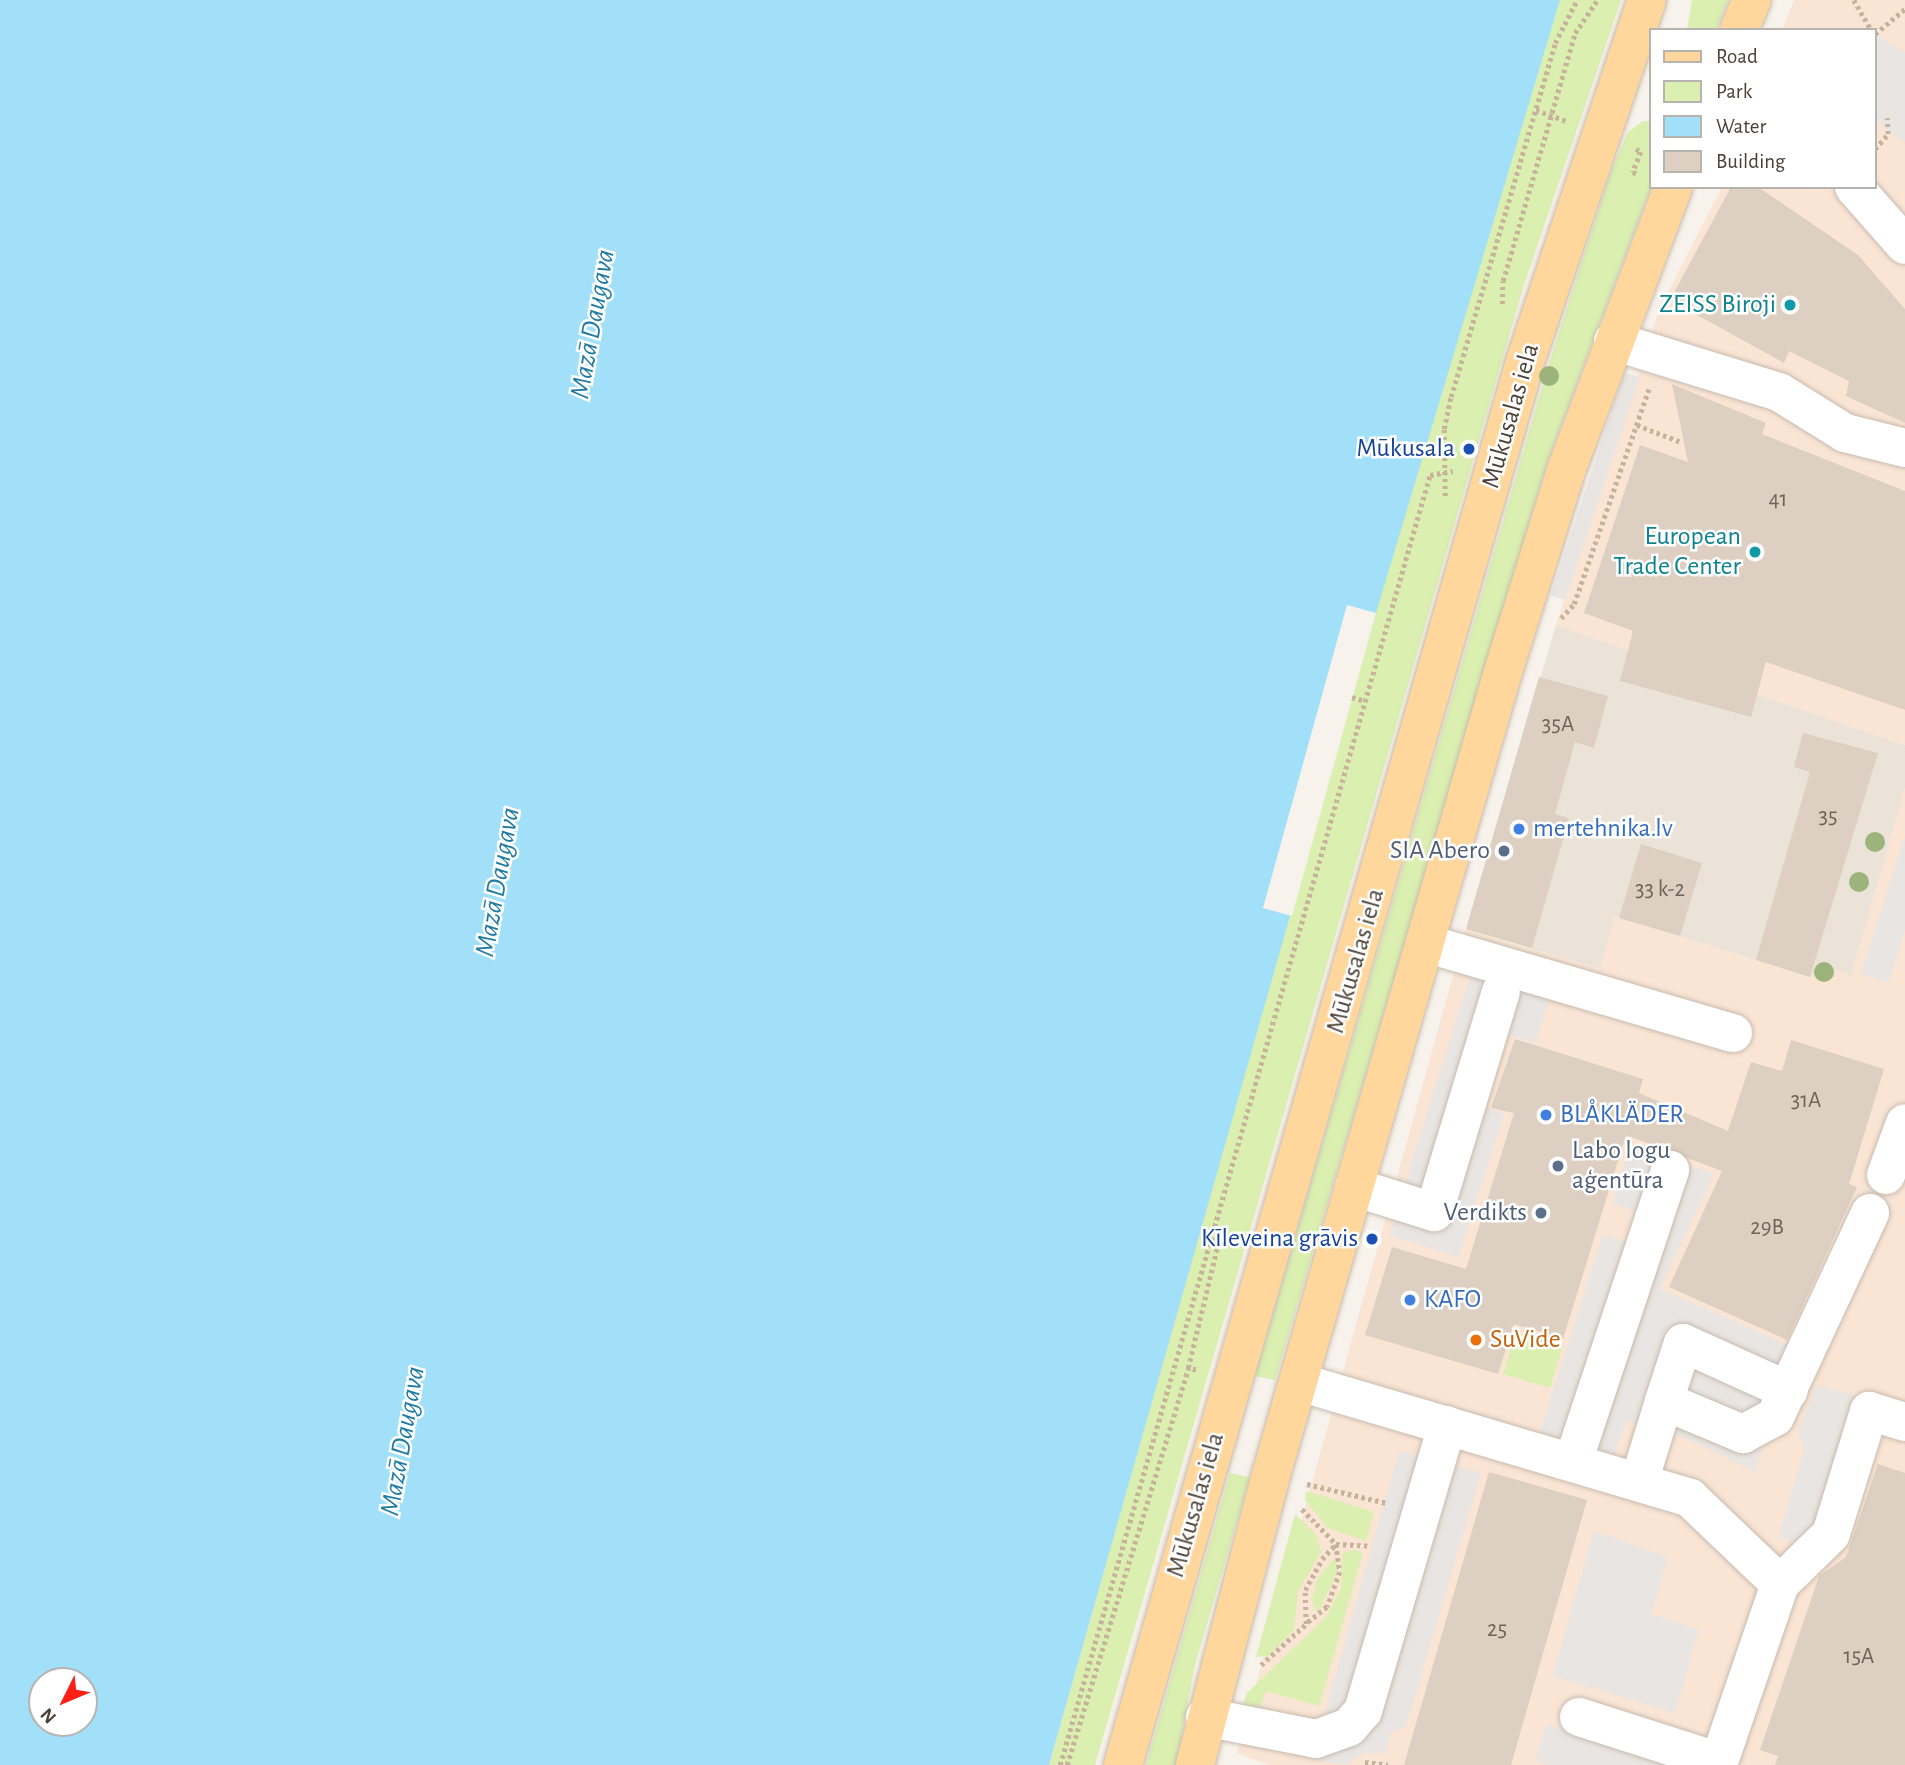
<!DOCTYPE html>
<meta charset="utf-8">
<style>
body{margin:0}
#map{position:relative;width:1905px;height:1765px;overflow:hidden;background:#f7f2eb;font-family:"Alegreya Sans",sans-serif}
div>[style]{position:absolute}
.residential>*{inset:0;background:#ebe3d8}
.commercial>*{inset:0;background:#fae5d5}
.green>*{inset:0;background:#daefb0}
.parking>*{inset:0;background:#e8e5e2}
.water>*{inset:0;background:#a2e0f9}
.pier>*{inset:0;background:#f7f2eb}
.building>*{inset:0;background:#ddcfc1}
.path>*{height:4.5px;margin-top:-2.25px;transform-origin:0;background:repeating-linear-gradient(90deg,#c7b29b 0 3.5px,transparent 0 7px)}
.roads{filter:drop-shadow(0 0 2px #c7bbaf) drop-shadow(0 0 2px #c7bbaf)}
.minor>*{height:38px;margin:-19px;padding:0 19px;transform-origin:19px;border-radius:19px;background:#fff}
.major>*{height:38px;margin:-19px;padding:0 19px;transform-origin:19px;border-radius:19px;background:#ffd69b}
.trees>*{width:20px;height:20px;margin:-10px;border-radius:50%;background:#9cb37c}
.dots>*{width:19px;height:19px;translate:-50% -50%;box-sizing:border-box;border:4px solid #fff;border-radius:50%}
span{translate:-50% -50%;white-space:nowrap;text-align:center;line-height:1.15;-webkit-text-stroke:5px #fff;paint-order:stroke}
.number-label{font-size:23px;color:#70645a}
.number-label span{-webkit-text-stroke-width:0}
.culture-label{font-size:26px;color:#0d838f}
.right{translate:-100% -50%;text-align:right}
.street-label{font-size:26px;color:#4c4137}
.transit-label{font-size:26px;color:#164399}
.shop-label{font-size:26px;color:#366cbe}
.left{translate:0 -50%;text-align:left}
.service-label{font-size:26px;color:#4e5e75}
.food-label{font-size:26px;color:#c56008}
.water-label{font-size:28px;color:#1f7ba2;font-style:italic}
.legend{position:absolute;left:1649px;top:28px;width:228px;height:161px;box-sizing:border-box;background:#fff;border:2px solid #b7b3af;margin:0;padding:9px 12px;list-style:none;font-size:21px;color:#4c4137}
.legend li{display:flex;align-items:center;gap:14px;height:35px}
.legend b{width:35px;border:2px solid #b7b3af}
.north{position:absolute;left:28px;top:1667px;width:70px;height:70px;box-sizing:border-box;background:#fff;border:2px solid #b7b3af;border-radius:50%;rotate:227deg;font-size:19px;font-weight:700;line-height:28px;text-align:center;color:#4c4137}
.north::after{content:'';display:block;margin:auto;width:24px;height:32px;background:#ff1f19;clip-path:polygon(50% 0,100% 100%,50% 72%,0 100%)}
</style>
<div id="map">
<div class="residential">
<div style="clip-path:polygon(1556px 625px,1905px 745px,1905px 788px,1851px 977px,1835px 970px,1810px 977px,1614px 916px,1601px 969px,1466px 929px)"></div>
</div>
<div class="commercial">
<div style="clip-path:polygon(1794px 0,1905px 0,1905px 745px,1556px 625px,1660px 308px,1722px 187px,1875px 187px,1875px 30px,1782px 30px)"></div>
<div style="clip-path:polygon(1905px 788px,1905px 1765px,1270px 1765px,1237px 1753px,1466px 929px,1600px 969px,1614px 916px,1810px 977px,1835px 969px,1851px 976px)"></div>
</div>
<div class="green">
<div style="clip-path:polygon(1560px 0,1621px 0,1523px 288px,1095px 1765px,1049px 1765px,1375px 613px)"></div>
<div style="clip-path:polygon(1692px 0,1728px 0,1716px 30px,1687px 30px)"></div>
<div style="clip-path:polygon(1643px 121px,1651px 121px,1651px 187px,1547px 463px,1275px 1380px,1255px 1376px,1547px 370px,1611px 171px,1628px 132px)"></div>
<div style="clip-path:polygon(1516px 1332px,1563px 1345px,1550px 1388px,1503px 1374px)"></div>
<div style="clip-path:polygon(1230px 1473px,1250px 1477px,1195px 1665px,1176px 1765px,1146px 1765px)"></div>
<div style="clip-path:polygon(1306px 1491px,1374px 1512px,1366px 1541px,1328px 1528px,1305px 1500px)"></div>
<div style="clip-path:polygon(1295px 1514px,1315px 1533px,1321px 1552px,1298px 1592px,1294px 1630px,1268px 1656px,1256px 1657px)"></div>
<div style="clip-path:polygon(1354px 1549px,1363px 1553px,1319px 1706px,1266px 1691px,1257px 1716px,1241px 1711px,1247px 1693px,1326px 1617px,1341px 1588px,1342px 1554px)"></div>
<div style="clip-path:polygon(1335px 1558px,1338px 1571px,1317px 1615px,1312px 1599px,1318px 1577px)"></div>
</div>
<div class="parking">
<div style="clip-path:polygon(1875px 33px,1905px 53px,1905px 143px,1875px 120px)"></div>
<div style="clip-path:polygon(1624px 373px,1640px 377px,1565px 600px,1551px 595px)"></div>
<div style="clip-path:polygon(1905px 837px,1905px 929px,1888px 983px,1861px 974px)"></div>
<div style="clip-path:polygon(1472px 970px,1553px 988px,1535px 1043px,1500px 1032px,1479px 1104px,1504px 1114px,1458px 1257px,1389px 1235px)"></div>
<div style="clip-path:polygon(1631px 1145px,1714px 1174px,1660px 1289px,1791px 1346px,1755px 1472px,1674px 1433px,1626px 1421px,1615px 1454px,1540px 1432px,1603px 1234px,1627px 1242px,1638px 1212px,1612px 1203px)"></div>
<div style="clip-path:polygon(1817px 1385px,1855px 1396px,1809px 1547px,1778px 1537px,1804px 1452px,1799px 1430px)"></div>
<div style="clip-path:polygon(1399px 1451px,1481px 1473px,1406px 1727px,1391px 1732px,1385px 1754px,1365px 1753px,1344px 1765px,1312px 1759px)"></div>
<div style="clip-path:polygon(1594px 1531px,1668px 1557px,1651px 1614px,1699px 1630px,1675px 1713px,1553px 1676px)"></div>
<div style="clip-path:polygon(1547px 1724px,1674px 1765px,1549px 1765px,1535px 1760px)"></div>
</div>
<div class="water">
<div style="clip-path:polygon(evenodd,0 0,1560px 0,1376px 613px,1049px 1765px,0 1765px,0 0,42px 1681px,84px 1681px,84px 1723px,42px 1723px,42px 1681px)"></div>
</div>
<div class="pier">
<div style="clip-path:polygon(1347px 605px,1376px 613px,1292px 916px,1263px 908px)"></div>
</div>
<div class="building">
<div style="clip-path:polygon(1731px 187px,1758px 187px,1858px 255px,1905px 309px,1905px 423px,1846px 396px,1849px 381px,1789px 351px,1784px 363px,1670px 300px)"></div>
<div style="clip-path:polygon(1672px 384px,1766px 423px,1762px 434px,1905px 491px,1905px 710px,1766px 662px,1751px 717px,1620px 681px,1633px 631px,1584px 613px,1640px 445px,1688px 462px)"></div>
<div style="clip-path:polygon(1539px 677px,1608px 696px,1594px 748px,1575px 742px,1555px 814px,1569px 818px,1532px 948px,1466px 929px)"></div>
<div style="clip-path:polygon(1803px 733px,1878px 753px,1810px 977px,1756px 960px,1810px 772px,1794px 767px)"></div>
<div style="clip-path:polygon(1641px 844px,1702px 863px,1680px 936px,1619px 918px)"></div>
<div style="clip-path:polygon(1515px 1039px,1643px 1079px,1639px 1093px,1728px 1131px,1751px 1062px,1782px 1071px,1791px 1040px,1884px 1069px,1849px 1184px,1857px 1187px,1787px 1340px,1669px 1287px,1722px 1171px,1626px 1135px,1563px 1339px,1514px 1324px,1498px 1374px,1365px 1335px,1392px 1247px,1466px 1269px,1514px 1113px,1491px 1108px)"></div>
<div style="clip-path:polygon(1878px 1464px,1905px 1473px,1905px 1765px,1775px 1765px,1778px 1756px,1760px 1750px,1819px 1576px,1846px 1557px)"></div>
<div style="clip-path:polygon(1489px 1472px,1587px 1500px,1511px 1765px,1404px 1765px)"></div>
</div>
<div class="path">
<div style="left:1854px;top:0;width:34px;rotate:60deg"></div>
<div style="left:1875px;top:34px;width:39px;rotate:-40deg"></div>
<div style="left:1536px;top:110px;width:32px;rotate:20deg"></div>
<div style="left:1636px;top:149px;width:6px;rotate:31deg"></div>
<div style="left:1641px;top:152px;width:22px;rotate:112deg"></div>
<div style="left:1633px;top:172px;width:4px;rotate:27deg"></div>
<div style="left:1875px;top:149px;width:20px;rotate:-49deg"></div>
<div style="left:1888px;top:134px;width:16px;rotate:-94deg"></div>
<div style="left:1502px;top:304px;width:23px;rotate:-88deg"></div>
<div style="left:1503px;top:281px;width:258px;rotate:-73.8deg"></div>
<div style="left:1575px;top:33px;width:40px;rotate:-56deg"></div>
<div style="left:1637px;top:425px;width:47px;rotate:21.1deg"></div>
<div style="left:1445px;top:496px;width:67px;rotate:-90.9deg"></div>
<div style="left:1444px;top:429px;width:33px;rotate:-78deg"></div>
<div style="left:1451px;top:397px;width:369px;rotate:-73.6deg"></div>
<div style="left:1555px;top:43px;width:48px;rotate:-62.9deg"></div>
<div style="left:1561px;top:618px;width:19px;rotate:-47deg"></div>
<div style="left:1574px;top:604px;width:228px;rotate:-70.8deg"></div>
<div style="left:1352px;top:697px;width:14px;rotate:17deg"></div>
<div style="left:1196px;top:1370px;width:8px;rotate:-166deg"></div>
<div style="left:1188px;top:1368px;width:123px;rotate:-76.4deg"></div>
<div style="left:1217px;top:1248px;width:17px;rotate:-118deg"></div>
<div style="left:1307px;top:1484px;width:82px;rotate:13.4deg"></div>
<div style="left:1302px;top:1509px;width:49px;rotate:45.8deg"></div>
<div style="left:1336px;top:1544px;width:28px;rotate:82deg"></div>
<div style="left:1340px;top:1572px;width:37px;rotate:110deg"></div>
<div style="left:1327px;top:1607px;width:27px;rotate:141deg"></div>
<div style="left:1261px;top:1665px;width:61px;rotate:-42.3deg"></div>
<div style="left:1306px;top:1624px;width:34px;rotate:-92deg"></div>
<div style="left:1305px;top:1590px;width:35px;rotate:-61deg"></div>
<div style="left:1322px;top:1559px;width:21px;rotate:-47deg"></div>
<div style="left:1336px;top:1544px;width:35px;rotate:3deg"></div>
<div style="left:1365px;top:1762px;width:23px;rotate:7deg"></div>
<div style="left:1060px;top:1765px;width:1342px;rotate:-74deg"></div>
<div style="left:1430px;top:475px;width:23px;rotate:-10deg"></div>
<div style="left:1067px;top:1765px;width:415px;rotate:-73deg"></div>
</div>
<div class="roads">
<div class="minor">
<div style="left:1854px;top:187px;width:77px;rotate:48.7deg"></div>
<div style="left:1613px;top:341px;width:174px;rotate:17.1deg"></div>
<div style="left:1779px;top:392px;width:78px;rotate:31.8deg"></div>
<div style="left:1845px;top:433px;width:62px;rotate:14deg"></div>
<div style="left:1425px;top:943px;width:321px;rotate:16.3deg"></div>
<div style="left:1886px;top:1175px;width:55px;rotate:-69.9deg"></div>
<div style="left:1354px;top:1187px;width:84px;rotate:17.4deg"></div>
<div style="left:1434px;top:1212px;width:230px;rotate:-73.1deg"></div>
<div style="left:1299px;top:1382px;width:408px;rotate:16.5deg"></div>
<div style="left:1690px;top:1498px;width:124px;rotate:43.7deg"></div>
<div style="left:1780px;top:1584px;width:191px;rotate:108.9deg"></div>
<div style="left:1664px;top:1401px;width:61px;rotate:-71.9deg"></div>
<div style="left:1683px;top:1343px;width:116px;rotate:24.4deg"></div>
<div style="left:1573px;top:1462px;width:308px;rotate:-71.6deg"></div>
<div style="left:1639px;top:1482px;width:85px;rotate:-72.8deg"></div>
<div style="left:1664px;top:1401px;width:86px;rotate:22.7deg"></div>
<div style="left:1743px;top:1434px;width:36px;rotate:-28deg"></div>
<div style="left:1775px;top:1417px;width:225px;rotate:-65deg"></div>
<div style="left:1780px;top:1584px;width:71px;rotate:-44.4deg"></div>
<div style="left:1831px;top:1534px;width:129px;rotate:-72.8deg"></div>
<div style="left:1869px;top:1411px;width:38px;rotate:17deg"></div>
<div style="left:1205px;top:1717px;width:113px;rotate:11.2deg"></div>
<div style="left:1316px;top:1739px;width:35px;rotate:-20deg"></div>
<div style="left:1349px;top:1727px;width:21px;rotate:-49deg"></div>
<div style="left:1363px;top:1711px;width:298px;rotate:-73.6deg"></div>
<div style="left:1579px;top:1717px;width:145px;rotate:17.7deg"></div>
</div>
<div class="major">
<div style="left:1739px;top:30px;width:33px;rotate:-67deg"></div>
<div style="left:1123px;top:1765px;width:1459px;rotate:-74.01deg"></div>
<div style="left:1525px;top:362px;width:382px;rotate:-71.4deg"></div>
<div style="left:1195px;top:1765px;width:300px;rotate:-75.3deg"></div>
<div style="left:1271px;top:1475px;width:836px;rotate:-73.89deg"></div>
<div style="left:1503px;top:672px;width:214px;rotate:-72.6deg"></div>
<div style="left:1567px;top:468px;width:300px;rotate:-69.3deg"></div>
</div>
</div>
<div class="trees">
<div style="left:1549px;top:376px"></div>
<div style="left:1875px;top:842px"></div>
<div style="left:1859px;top:882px"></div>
<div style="left:1824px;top:972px"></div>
</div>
<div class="dots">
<div style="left:1790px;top:305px;background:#0f9aa8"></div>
<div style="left:1469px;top:449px;background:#1a4fb4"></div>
<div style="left:1755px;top:552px;background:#0f9aa8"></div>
<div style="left:1519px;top:829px;background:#3f7fe0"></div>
<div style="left:1504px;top:851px;background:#5c6f8a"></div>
<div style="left:1546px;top:1115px;background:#3f7fe0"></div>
<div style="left:1558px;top:1166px;background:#5c6f8a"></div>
<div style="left:1541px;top:1213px;background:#5c6f8a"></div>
<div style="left:1372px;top:1239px;background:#1a4fb4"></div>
<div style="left:1410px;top:1300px;background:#3f7fe0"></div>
<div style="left:1476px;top:1340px;background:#e8710a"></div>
</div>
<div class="number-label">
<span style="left:1778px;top:500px">41</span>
<span style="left:1558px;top:725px">35A</span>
<span style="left:1828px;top:817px">35</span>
<span style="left:1660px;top:890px">33 k-2</span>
<span style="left:1806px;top:1101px">31A</span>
<span style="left:1767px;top:1228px">29B</span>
<span style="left:1497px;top:1630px">25</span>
<span style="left:1859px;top:1657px">15A</span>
</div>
<div class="culture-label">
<span class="right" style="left:1776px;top:305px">ZEISS Biroji</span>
<span class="right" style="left:1741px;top:552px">European<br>Trade Center</span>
</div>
<div class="street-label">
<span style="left:1511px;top:416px;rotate:-74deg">Mūkusalas iela</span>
<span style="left:1356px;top:961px;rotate:-74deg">Mūkusalas iela</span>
<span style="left:1196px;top:1505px;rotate:-74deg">Mūkusalas iela</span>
</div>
<div class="transit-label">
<span class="right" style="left:1455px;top:449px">Mūkusala</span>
<span class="right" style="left:1358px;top:1239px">Kīleveina grāvis</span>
</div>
<div class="shop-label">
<span class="left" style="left:1533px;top:829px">mertehnika.lv</span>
<span class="left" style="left:1560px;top:1115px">BLÅKLÄDER</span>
<span class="left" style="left:1424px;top:1300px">KAFO</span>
</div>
<div class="service-label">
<span class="right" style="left:1490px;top:851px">SIA Abero</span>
<span class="left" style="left:1572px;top:1166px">Labo logu<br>aģentūra</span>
<span class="right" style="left:1527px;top:1213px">Verdikts</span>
</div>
<div class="food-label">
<span class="left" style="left:1490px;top:1340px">SuVide</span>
</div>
<div class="water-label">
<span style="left:593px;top:324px;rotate:-80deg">Mazā Daugava</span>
<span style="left:498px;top:882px;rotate:-80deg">Mazā Daugava</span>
<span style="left:403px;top:1441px;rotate:-80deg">Mazā Daugava</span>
</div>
<ul class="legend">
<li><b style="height:9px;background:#ffd69b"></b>Road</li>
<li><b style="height:19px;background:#daefb0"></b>Park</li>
<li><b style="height:19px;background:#a2e0f9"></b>Water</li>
<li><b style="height:19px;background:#ddcfc1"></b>Building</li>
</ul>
<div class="north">N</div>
</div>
